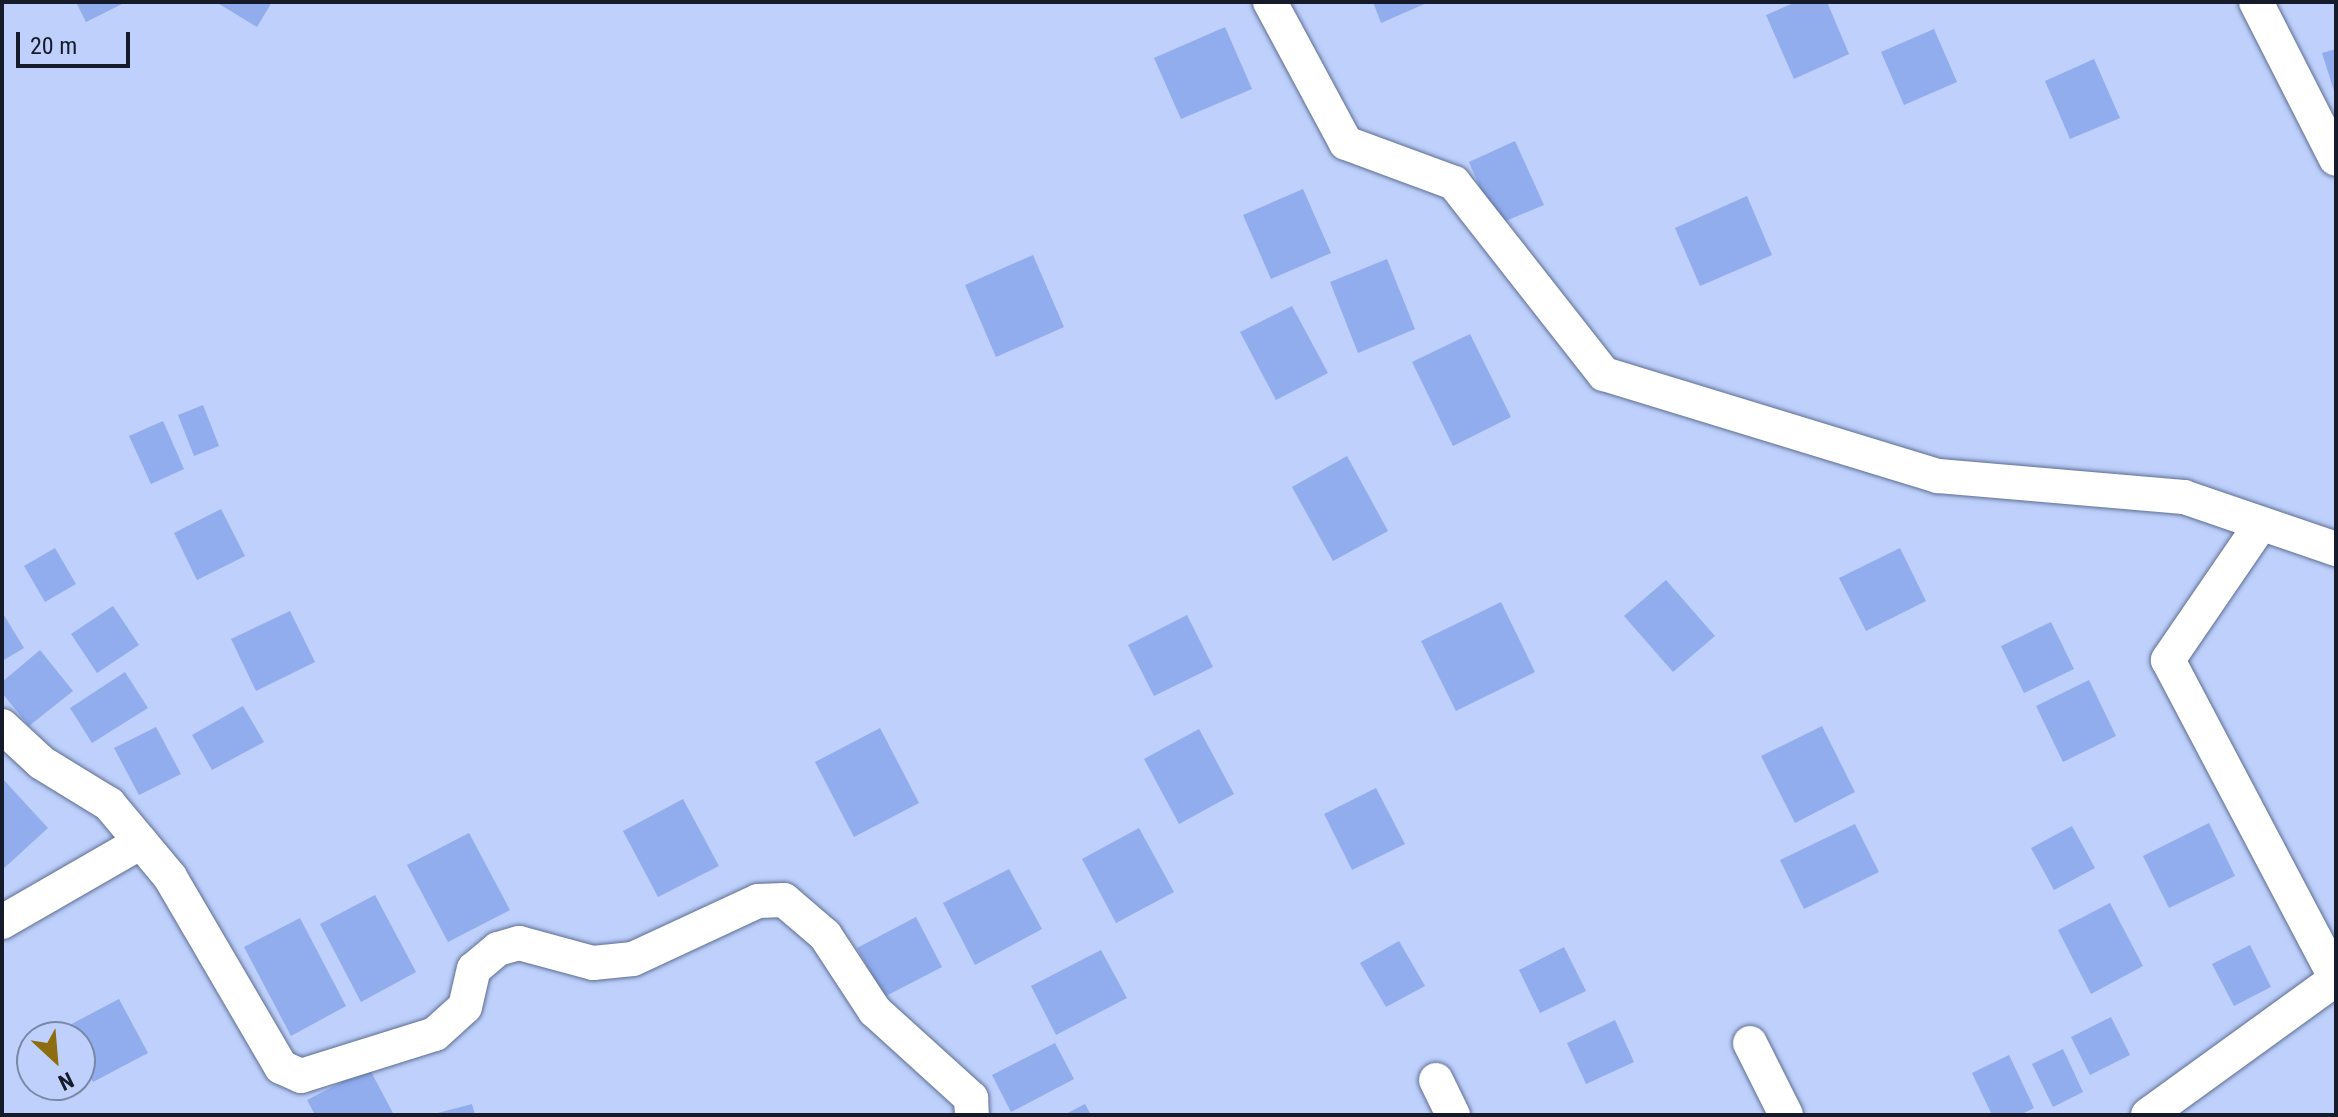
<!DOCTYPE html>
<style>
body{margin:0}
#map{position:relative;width:2338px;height:1117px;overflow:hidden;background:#bed0fb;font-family:"Roboto Condensed",sans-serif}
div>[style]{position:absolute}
.building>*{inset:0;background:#91adee}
.roads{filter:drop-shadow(0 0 2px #5d6e93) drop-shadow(0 0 2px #5d6e93)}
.street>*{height:34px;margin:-17px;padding:0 17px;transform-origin:17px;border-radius:17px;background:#fff}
span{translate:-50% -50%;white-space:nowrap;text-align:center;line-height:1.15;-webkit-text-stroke:7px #bed0fb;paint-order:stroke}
.frame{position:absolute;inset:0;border:4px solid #151b2b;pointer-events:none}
.north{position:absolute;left:16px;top:1021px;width:80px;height:80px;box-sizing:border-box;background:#bed0fb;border:2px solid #7a88a8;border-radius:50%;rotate:154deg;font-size:22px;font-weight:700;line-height:32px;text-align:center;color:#151b2b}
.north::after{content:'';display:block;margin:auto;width:28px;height:36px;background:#8e6c10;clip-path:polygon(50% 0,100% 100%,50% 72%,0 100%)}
.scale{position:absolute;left:16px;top:32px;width:114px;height:36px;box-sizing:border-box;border:4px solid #151b2b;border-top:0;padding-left:10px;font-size:24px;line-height:28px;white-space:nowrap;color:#151b2b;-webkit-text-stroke:6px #bed0fb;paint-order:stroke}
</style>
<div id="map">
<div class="building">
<div style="clip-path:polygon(76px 2px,126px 2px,86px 22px)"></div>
<div style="clip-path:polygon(216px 2px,272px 2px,257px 27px)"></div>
<div style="clip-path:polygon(1373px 2px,1429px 2px,1381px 23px)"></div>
<div style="clip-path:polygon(1796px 2px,1827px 2px,1849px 54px,1794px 79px,1766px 15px)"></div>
<div style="clip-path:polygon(1225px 27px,1252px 89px,1181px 119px,1154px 58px)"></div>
<div style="clip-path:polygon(1934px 29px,1957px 82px,1904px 105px,1881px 52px)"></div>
<div style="clip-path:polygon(2336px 49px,2336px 94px,2335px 94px,2322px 53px)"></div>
<div style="clip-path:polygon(2094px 59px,2120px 118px,2070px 139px,2045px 81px)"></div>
<div style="clip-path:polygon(1515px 141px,1544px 205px,1496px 225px,1469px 162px)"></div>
<div style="clip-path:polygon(1303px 189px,1331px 253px,1271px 279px,1243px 215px)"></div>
<div style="clip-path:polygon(1747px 196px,1772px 255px,1700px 286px,1675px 228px)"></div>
<div style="clip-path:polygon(1033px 255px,1064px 327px,996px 357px,965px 285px)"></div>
<div style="clip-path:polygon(1387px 259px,1415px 329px,1358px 353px,1330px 282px)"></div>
<div style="clip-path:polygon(1292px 306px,1328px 373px,1276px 400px,1240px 332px)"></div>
<div style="clip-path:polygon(1470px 334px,1511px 417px,1453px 446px,1412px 362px)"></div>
<div style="clip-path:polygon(203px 405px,219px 446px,194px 456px,178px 415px)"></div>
<div style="clip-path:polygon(163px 421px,184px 469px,151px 484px,129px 436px)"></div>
<div style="clip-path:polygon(1347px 456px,1388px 531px,1333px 561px,1292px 487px)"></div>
<div style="clip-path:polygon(221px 509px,245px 556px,197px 580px,174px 533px)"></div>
<div style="clip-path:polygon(55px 548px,76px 584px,45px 602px,24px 566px)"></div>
<div style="clip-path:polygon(1900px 548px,1926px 601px,1866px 631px,1839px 578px)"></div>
<div style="clip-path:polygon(1666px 580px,1715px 636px,1673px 672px,1624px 616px)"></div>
<div style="clip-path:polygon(1501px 602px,1535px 672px,1456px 711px,1421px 641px)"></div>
<div style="clip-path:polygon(113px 606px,139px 645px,97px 673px,71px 634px)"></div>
<div style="clip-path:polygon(290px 611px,315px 662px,256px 691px,231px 639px)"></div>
<div style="clip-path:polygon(2px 612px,24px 648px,2px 661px)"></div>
<div style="clip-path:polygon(1187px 615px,1213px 667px,1154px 696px,1128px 645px)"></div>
<div style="clip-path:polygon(2051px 622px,2074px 669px,2024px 693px,2001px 646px)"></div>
<div style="clip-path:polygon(40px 650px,73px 691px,29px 726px,2px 693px,2px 682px)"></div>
<div style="clip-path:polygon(125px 672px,148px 708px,92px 743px,70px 708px)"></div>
<div style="clip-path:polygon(2089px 680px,2116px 736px,2063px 762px,2036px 706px)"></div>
<div style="clip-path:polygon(243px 706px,264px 742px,212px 770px,192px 735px)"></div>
<div style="clip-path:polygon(1822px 726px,1855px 792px,1795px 823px,1761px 756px)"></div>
<div style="clip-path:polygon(156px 727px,181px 774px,139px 795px,114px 748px)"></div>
<div style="clip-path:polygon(880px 728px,919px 803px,854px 837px,815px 762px)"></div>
<div style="clip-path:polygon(1199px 729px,1234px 794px,1179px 824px,1144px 759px)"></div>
<div style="clip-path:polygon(2px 778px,48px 828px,2px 870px)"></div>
<div style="clip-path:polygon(1376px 788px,1405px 844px,1352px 870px,1324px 814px)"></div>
<div style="clip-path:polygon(683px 799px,719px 866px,658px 897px,623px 831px)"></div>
<div style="clip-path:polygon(2209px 823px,2235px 876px,2169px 908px,2143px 856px)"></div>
<div style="clip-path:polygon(1855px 824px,1879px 872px,1804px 909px,1780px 860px)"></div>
<div style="clip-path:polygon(2072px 826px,2095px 868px,2054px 890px,2031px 848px)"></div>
<div style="clip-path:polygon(1139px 828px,1174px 892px,1116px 923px,1082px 859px)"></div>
<div style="clip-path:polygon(469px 833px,510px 910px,448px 942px,407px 865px)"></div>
<div style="clip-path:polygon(1009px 869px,1042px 929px,975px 965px,943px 903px)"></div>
<div style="clip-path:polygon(375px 895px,416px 972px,361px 1002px,320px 924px)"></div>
<div style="clip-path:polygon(2110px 903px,2143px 966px,2091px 994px,2058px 930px)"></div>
<div style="clip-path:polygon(916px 917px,942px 967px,884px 997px,857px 948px)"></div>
<div style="clip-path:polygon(300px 918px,346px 1006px,291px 1036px,244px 947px)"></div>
<div style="clip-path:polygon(1399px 941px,1425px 986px,1386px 1007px,1360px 963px)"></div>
<div style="clip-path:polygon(2250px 945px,2271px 987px,2234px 1006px,2212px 964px)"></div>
<div style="clip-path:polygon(1564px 947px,1586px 991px,1540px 1013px,1519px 970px)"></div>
<div style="clip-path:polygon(1101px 950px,1127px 998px,1056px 1035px,1031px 986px)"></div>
<div style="clip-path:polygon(119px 999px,148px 1053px,93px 1082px,80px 1058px,80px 1037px,69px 1037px,64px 1028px)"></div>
<div style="clip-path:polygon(2111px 1017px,2130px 1055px,2090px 1075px,2071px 1037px)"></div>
<div style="clip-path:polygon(1615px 1020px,1634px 1062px,1586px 1084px,1567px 1043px)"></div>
<div style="clip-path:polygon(1055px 1043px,1074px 1079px,1011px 1112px,992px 1075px)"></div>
<div style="clip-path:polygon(2063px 1049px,2083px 1092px,2053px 1107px,2032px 1064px)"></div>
<div style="clip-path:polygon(2009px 1055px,2034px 1108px,2020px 1115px,1992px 1115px,1972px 1073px)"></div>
<div style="clip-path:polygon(369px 1068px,394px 1115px,315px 1115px,307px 1100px)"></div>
<div style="clip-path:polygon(472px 1104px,475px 1115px,435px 1115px,434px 1114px)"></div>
<div style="clip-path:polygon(1085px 1104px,1091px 1115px,1064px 1115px)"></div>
</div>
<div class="roads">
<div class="street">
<div style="left:1270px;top:2px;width:160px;rotate:61.7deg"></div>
<div style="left:1346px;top:143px;width:115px;rotate:20.3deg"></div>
<div style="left:1454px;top:183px;width:243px;rotate:51.9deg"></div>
<div style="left:1604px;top:374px;width:349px;rotate:17deg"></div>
<div style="left:1938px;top:476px;width:247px;rotate:4.9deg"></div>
<div style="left:2184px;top:497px;width:161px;rotate:18.9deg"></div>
<div style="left:2256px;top:2px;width:176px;rotate:63deg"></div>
<div style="left:2261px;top:524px;width:165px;rotate:124.4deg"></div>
<div style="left:2168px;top:660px;width:360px;rotate:62.2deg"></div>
<div style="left:2px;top:726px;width:54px;rotate:42.8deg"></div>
<div style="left:42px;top:763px;width:79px;rotate:31.5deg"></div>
<div style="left:109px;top:804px;width:95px;rotate:50.1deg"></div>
<div style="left:170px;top:877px;width:220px;rotate:59.7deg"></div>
<div style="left:281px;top:1067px;width:22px;rotate:24deg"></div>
<div style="left:301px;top:1076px;width:140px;rotate:-17.4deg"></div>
<div style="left:435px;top:1034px;width:40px;rotate:-42deg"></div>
<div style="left:465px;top:1007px;width:39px;rotate:-77deg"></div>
<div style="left:474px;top:969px;width:31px;rotate:-40deg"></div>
<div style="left:498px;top:949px;width:22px;rotate:-16deg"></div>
<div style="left:519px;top:943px;width:77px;rotate:15.1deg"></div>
<div style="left:593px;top:963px;width:40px;rotate:-5.7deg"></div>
<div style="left:633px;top:959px;width:138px;rotate:-24.9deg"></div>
<div style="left:758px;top:901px;width:26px;rotate:-2deg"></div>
<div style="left:784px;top:900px;width:54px;rotate:40.5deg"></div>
<div style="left:825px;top:935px;width:91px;rotate:56.7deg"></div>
<div style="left:875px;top:1011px;width:130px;rotate:42.2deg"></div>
<div style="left:971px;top:1098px;width:17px;rotate:87deg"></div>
<div style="left:2px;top:922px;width:160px;rotate:-29.9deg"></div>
<div style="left:1750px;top:1043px;width:80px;rotate:63.4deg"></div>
<div style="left:1436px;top:1080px;width:39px;rotate:64deg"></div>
<div style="left:2148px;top:1115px;width:232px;rotate:-35.9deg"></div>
</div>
</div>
<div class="frame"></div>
<div class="north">N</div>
<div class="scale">20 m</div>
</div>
